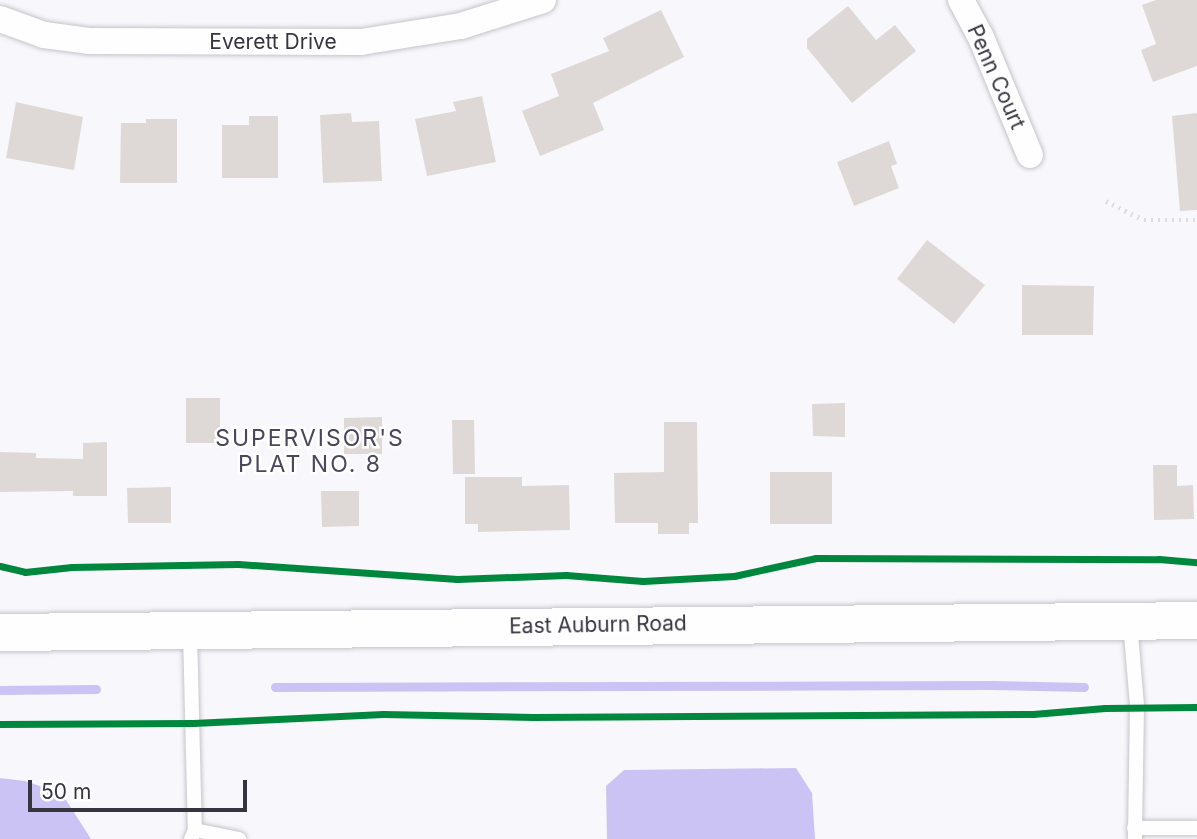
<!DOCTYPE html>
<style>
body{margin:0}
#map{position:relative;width:1197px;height:839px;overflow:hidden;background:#f8f7fb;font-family:Inter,sans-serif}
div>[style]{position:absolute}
.water>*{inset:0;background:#ccc3f5}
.stream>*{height:9px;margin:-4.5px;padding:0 4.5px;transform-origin:4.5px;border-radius:4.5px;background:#ccc3f5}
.building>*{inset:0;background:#ded9d7}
.path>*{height:4.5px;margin-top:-2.25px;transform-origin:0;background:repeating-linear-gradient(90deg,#dedee0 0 2px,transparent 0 7px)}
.roads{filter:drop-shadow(0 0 2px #c5c4cb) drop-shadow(0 0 2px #c5c4cb)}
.lane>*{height:14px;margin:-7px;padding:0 7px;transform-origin:7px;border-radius:7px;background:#fefefe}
.street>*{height:26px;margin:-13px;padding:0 13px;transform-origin:13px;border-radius:13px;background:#fefefe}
.secondary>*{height:37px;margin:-18.5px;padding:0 18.5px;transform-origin:18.5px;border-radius:18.5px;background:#fefefe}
.cycleway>*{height:7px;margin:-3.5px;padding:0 3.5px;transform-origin:3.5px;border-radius:3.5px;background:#00873e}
span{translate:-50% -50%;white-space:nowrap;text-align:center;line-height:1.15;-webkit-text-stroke:5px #fff;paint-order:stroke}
.street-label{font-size:21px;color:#36343f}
.neighbourhood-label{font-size:23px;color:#4a465d;letter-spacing:2px}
.scale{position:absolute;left:28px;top:780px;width:219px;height:32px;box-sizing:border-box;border:4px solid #36343f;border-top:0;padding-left:9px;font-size:21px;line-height:24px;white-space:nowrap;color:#36343f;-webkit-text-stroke:5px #fff;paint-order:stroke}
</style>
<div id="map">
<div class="water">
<div style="clip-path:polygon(796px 768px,812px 793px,815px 839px,607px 839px,606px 786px,624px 770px)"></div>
<div style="clip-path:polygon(0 778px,25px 781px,52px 790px,66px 800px,91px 839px,0 839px)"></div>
</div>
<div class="stream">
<div style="left:275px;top:687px;width:716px;rotate:-0.16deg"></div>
<div style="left:991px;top:685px;width:93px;rotate:1.2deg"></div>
<div style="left:0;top:690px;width:96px;rotate:-0.6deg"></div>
</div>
<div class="building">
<div style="clip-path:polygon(1156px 0,1197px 0,1197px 66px,1153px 82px,1141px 50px,1156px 44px,1142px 5px)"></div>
<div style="clip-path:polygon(848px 6px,876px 40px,895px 25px,916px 51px,852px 103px,807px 48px,807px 39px)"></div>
<div style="clip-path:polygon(661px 10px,684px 57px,593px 103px,604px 130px,540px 156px,522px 111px,559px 96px,551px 74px,609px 51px,603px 38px)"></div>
<div style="clip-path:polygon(482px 96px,496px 162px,427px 176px,415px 119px,456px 111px,453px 102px)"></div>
<div style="clip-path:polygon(16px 102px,83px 117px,74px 170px,6px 158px)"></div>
<div style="clip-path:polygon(351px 113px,352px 122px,379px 121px,382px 181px,323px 183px,320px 115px)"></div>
<div style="clip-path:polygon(1197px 113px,1197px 210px,1180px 211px,1172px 116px)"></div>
<div style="clip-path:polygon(249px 116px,278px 116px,278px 178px,222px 178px,222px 125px,249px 125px)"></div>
<div style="clip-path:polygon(146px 119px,177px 119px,177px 183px,120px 183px,121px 123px,146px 123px)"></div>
<div style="clip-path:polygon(889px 141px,897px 164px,891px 166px,899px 188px,854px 206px,837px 162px)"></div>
<div style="clip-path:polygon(927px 240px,985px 285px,954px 324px,897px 279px)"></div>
<div style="clip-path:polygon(1022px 285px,1094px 286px,1093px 335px,1022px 335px)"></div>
<div style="clip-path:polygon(186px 398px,220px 398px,220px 443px,186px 443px)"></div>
<div style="clip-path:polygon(845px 403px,845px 437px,813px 436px,812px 404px)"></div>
<div style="clip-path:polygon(382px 417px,382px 454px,344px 454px,344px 418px)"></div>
<div style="clip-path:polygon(452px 420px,474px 420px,475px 474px,453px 474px)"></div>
<div style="clip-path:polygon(664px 422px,697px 422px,698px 523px,689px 523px,689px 534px,658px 534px,658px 523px,615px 523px,614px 473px,664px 472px)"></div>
<div style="clip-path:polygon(107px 442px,107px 496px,73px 496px,73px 491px,0 492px,0 452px,36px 453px,36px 458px,83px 459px,83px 443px)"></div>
<div style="clip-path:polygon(1153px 465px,1177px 465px,1177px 486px,1193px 485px,1194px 519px,1154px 520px)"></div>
<div style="clip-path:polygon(770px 472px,832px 472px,832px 524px,770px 524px)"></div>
<div style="clip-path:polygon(465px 477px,522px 477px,522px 486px,569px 485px,570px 530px,478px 532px,478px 524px,465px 524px)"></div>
<div style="clip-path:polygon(171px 487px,171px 523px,128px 523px,127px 488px)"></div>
<div style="clip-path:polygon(321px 491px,359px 491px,359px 526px,322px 527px)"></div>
</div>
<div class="path">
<div style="left:1106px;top:201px;width:42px;rotate:26.6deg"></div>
<div style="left:1144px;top:220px;width:53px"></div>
</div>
<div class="roads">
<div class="lane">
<div style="left:1130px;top:622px;width:84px;rotate:85.2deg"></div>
<div style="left:1137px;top:706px;width:133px;rotate:90.9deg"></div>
<div style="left:190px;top:632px;width:198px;rotate:88.6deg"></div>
<div style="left:195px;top:830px;width:10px;rotate:114deg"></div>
<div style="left:1134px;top:828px;width:63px"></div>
<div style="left:195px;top:830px;width:45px;rotate:11.6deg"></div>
</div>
<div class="street">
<div style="left:961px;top:0;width:40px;rotate:62deg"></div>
<div style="left:980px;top:35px;width:130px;rotate:67.4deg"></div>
<div style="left:0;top:19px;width:47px;rotate:20deg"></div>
<div style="left:44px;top:35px;width:45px;rotate:7.6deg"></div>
<div style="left:89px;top:41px;width:272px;rotate:0.2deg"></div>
<div style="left:361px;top:42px;width:101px;rotate:-9.1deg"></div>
<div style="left:461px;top:26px;width:86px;rotate:-17.6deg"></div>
</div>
<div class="secondary">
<div style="left:0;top:632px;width:1197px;rotate:-0.57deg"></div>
</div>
</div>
<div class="cycleway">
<div style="left:0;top:566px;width:26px;rotate:13deg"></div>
<div style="left:25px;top:572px;width:47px;rotate:-6.1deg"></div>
<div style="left:72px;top:567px;width:166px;rotate:-1deg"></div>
<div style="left:238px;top:564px;width:220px;rotate:3.9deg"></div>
<div style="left:457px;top:579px;width:109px;rotate:-2.1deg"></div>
<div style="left:566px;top:575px;width:77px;rotate:4.5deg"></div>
<div style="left:643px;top:581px;width:91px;rotate:-3.1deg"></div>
<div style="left:734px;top:576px;width:84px;rotate:-12.4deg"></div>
<div style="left:816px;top:558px;width:343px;rotate:0.2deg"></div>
<div style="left:1159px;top:559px;width:38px;rotate:5deg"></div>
<div style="left:0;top:724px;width:193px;rotate:-0.3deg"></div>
<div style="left:193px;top:723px;width:190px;rotate:-2.7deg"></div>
<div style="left:383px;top:714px;width:150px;rotate:1.1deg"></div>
<div style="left:533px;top:717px;width:500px;rotate:-0.34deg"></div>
<div style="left:1033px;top:714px;width:72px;rotate:-4.8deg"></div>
<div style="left:1105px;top:708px;width:92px;rotate:-0.6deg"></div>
</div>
<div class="street-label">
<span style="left:273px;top:42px">Everett Drive</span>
<span style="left:996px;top:77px;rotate:66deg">Penn Court</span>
<span style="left:598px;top:625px;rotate:-1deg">East Auburn Road</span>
</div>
<div class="neighbourhood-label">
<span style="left:310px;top:451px">SUPERVISOR'S<br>PLAT NO. 8</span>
</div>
<div class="scale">50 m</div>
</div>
